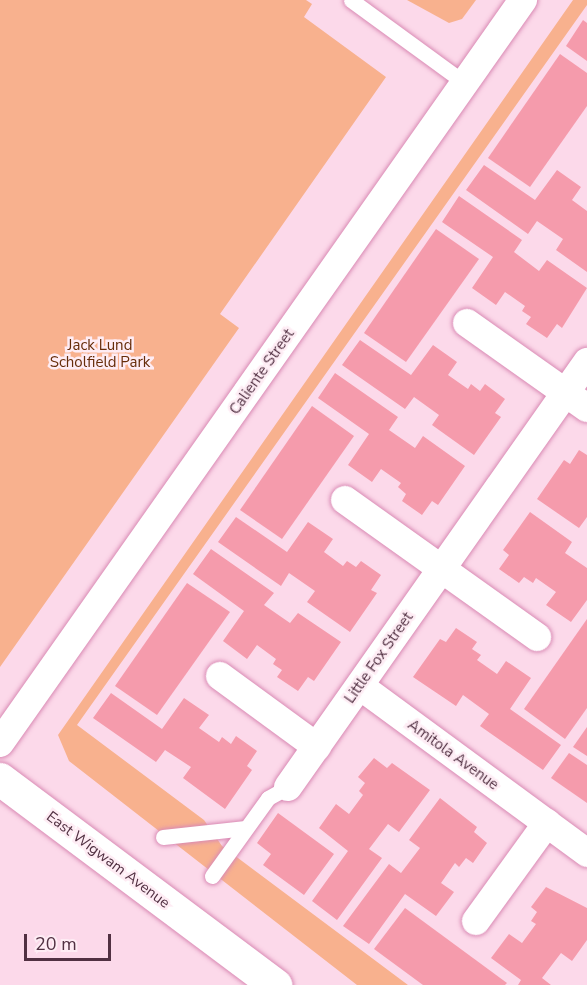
<!DOCTYPE html>
<style>
body{margin:0}
#map{position:relative;width:587px;height:985px;overflow:hidden;background:#fcd9ea;font-family:"Nunito Sans",sans-serif}
div>[style]{position:absolute}
.green>*{inset:0;background:#f8b18e}
.building>*{inset:0;background:#f59bac}
.roads{filter:drop-shadow(0 0 2px #d98ab4) drop-shadow(0 0 2px #d98ab4)}
.lane>*{height:15px;margin:-7.5px;padding:0 7.5px;transform-origin:7.5px;border-radius:7.5px;background:#fff}
.street>*{height:28px;margin:-14px;padding:0 14px;transform-origin:14px;border-radius:14px;background:#fff}
.secondary>*{height:33px;margin:-16.5px;padding:0 16.5px;transform-origin:16.5px;border-radius:16.5px;background:#fff}
span{translate:-50% -50%;white-space:nowrap;text-align:center;line-height:1.15;-webkit-text-stroke:5px #feecf4;paint-order:stroke}
.park-label{font-size:15px;color:#662c09}
.street-label{font-size:15px;color:#513042}
.scale{position:absolute;left:24px;top:934px;width:87px;height:27px;box-sizing:border-box;border:3px solid #513042;border-top:0;padding-left:8px;font-size:18px;line-height:21px;white-space:nowrap;color:#513042;-webkit-text-stroke:4px #feecf4;paint-order:stroke}
</style>
<div id="map">
<div class="green">
<div style="clip-path:polygon(0 0,306px 0,312px 4px,304px 17px,386px 77px,220px 314px,239px 328px,0 667px)"></div>
<div style="clip-path:polygon(407px 0,476px 0,462px 19px,449px 23px)"></div>
<div style="clip-path:polygon(573px 0,587px 0,587px 5px,77px 725px,204px 820px,222px 846px,408px 985px,357px 985px,69px 761px,58px 735px)"></div>
</div>
<div class="building">
<div style="clip-path:polygon(583px 20px,587px 23px,587px 61px,566px 46px)"></div>
<div style="clip-path:polygon(560px 54px,587px 73px,587px 106px,530px 187px,488px 158px)"></div>
<div style="clip-path:polygon(484px 165px,535px 200px,557px 170px,581px 187px,572px 200px,587px 211px,587px 272px,556px 250px,563px 239px,537px 221px,528px 234px,466px 190px)"></div>
<div style="clip-path:polygon(459px 196px,522px 240px,514px 252px,539px 271px,547px 260px,587px 288px,562px 328px,557px 324px,547px 338px,526px 324px,531px 317px,522px 311px,525px 306px,505px 292px,496px 305px,472px 288px,493px 257px,442px 222px)"></div>
<div style="clip-path:polygon(436px 229px,479px 259px,406px 362px,364px 333px)"></div>
<div style="clip-path:polygon(360px 340px,411px 375px,433px 345px,457px 362px,448px 375px,468px 389px,471px 384px,480px 391px,485px 384px,505px 399px,495px 413px,501px 417px,474px 455px,432px 425px,439px 415px,414px 397px,405px 409px,342px 365px)"></div>
<div style="clip-path:polygon(335px 373px,398px 417px,389px 430px,415px 448px,423px 436px,465px 466px,438px 505px,432px 501px,422px 515px,402px 501px,406px 494px,398px 487px,401px 483px,381px 469px,372px 482px,348px 465px,369px 434px,318px 398px)"></div>
<div style="clip-path:polygon(312px 406px,354px 436px,282px 539px,240px 510px)"></div>
<div style="clip-path:polygon(579px 450px,587px 455px,587px 517px,579px 528px,537px 499px,564px 460px,570px 464px)"></div>
<div style="clip-path:polygon(530px 512px,572px 542px,565px 553px,587px 568px,587px 600px,571px 622px,546px 605px,556px 592px,536px 578px,533px 583px,524px 577px,519px 583px,499px 569px,509px 555px,503px 550px)"></div>
<div style="clip-path:polygon(236px 517px,287px 552px,308px 522px,333px 539px,324px 552px,343px 566px,347px 561px,356px 567px,361px 561px,381px 575px,371px 590px,377px 593px,350px 632px,307px 602px,315px 591px,289px 573px,281px 586px,218px 542px)"></div>
<div style="clip-path:polygon(211px 549px,274px 593px,264px 605px,290px 623px,298px 613px,341px 642px,314px 681px,308px 677px,298px 691px,277px 677px,282px 670px,273px 664px,276px 659px,257px 645px,247px 659px,223px 641px,244px 611px,193px 574px)"></div>
<div style="clip-path:polygon(187px 583px,230px 612px,157px 715px,115px 686px)"></div>
<div style="clip-path:polygon(587px 619px,587px 708px,565px 739px,524px 709px)"></div>
<div style="clip-path:polygon(456px 628px,477px 642px,472px 649px,481px 655px,477px 660px,497px 674px,506px 661px,531px 678px,510px 709px,561px 745px,543px 770px,480px 726px,489px 714px,463px 695px,456px 706px,413px 677px,440px 639px,446px 642px)"></div>
<div style="clip-path:polygon(111px 693px,162px 729px,184px 698px,209px 715px,199px 728px,219px 742px,222px 737px,231px 744px,236px 736px,257px 751px,247px 766px,252px 770px,225px 809px,183px 778px,191px 767px,165px 750px,156px 762px,93px 718px)"></div>
<div style="clip-path:polygon(587px 727px,587px 756px,573px 747px)"></div>
<div style="clip-path:polygon(569px 753px,587px 765px,587px 803px,551px 778px)"></div>
<div style="clip-path:polygon(374px 758px,387px 768px,392px 763px,430px 790px,399px 832px,388px 824px,369px 849px,382px 858px,337px 920px,312px 901px,348px 851px,319px 828px,336px 804px,349px 814px,363px 795px,359px 791px,365px 783px,358px 777px)"></div>
<div style="clip-path:polygon(440px 798px,477px 827px,474px 832px,487px 843px,473px 863px,466px 858px,459px 867px,455px 863px,441px 883px,454px 892px,436px 916px,405px 894px,369px 944px,343px 926px,389px 864px,401px 873px,420px 848px,409px 840px)"></div>
<div style="clip-path:polygon(278px 813px,334px 854px,304px 895px,263px 865px,271px 854px,257px 843px)"></div>
<div style="clip-path:polygon(546px 887px,587px 908px,587px 940px,572px 961px,561px 953px,542px 978px,551px 985px,518px 985px,521px 980px,491px 958px,509px 934px,522px 943px,536px 924px,531px 921px,537px 912px,531px 907px)"></div>
<div style="clip-path:polygon(405px 908px,507px 983px,505px 985px,423px 985px,374px 949px)"></div>
</div>
<div class="roads">
<div class="lane">
<div style="left:351px;top:0;width:141px;rotate:36.1deg"></div>
<div style="left:163px;top:837px;width:83px;rotate:-6.2deg"></div>
<div style="left:212px;top:876px;width:96px;rotate:-54.3deg"></div>
<div style="left:268px;top:798px;width:23px;rotate:-29deg"></div>
</div>
<div class="street">
<div style="left:467px;top:323px;width:147px;rotate:35.3deg"></div>
<div style="left:345px;top:500px;width:236px;rotate:35.5deg"></div>
<div style="left:220px;top:676px;width:120px;rotate:36.2deg"></div>
<div style="left:360px;top:686px;width:282px;rotate:36.3deg"></div>
<div style="left:0;top:743px;width:909px;rotate:-54.86deg"></div>
<div style="left:288px;top:787px;width:520px;rotate:-54.87deg"></div>
<div style="left:476px;top:921px;width:121px;rotate:-54.1deg"></div>
</div>
<div class="secondary">
<div style="left:0;top:779px;width:344px;rotate:36.8deg"></div>
</div>
</div>
<div class="park-label">
<span style="left:100px;top:354px">Jack Lund<br>Scholfield Park</span>
</div>
<div class="street-label">
<span style="left:262px;top:372px;rotate:-55deg">Caliente Street</span>
<span style="left:379px;top:658px;rotate:-55deg">Little Fox Street</span>
<span style="left:453px;top:755px;rotate:36deg">Amitola Avenue</span>
<span style="left:108px;top:860px;rotate:37deg">East Wigwam Avenue</span>
</div>
<div class="scale">20 m</div>
</div>
